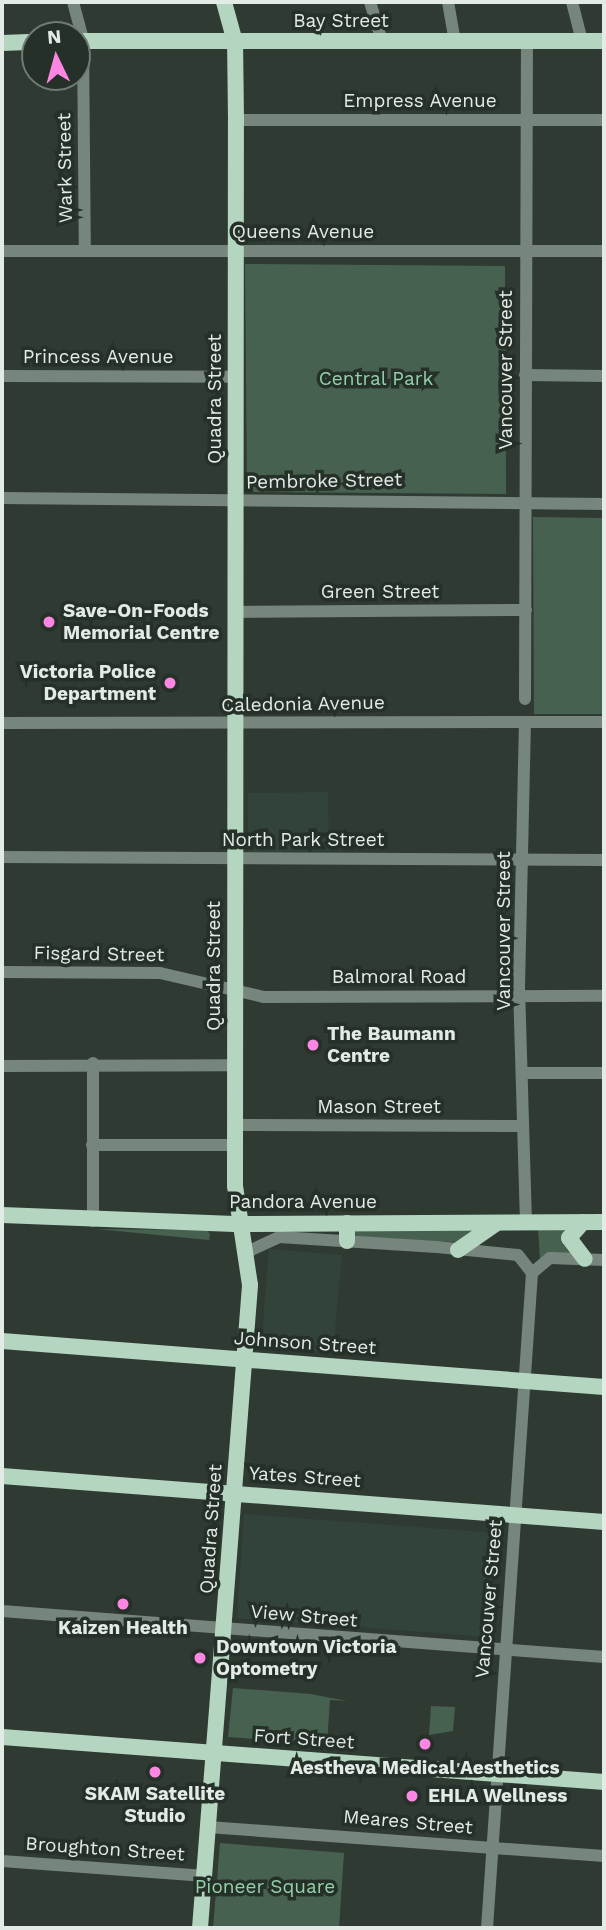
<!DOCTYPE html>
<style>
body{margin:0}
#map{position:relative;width:606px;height:1930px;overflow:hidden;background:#2f3a33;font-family:"Work Sans",sans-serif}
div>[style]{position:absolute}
.built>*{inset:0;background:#324439}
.green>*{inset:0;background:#476150}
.minor>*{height:12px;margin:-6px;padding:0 6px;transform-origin:6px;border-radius:6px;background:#76867c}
.major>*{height:16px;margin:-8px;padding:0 8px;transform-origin:8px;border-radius:8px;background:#b4d5bf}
.dots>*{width:19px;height:19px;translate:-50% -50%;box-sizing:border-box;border:4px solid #253029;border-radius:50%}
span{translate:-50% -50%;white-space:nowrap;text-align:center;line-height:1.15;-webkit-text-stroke:7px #253029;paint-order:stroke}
.street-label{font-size:19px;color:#e3ebe6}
.park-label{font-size:19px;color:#94d1aa}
.poi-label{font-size:19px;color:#e3ebe6;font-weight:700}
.left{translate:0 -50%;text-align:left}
.right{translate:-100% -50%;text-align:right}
.frame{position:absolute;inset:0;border:4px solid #e3ebe6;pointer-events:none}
.north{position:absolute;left:21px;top:21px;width:70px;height:70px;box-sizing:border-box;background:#253029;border:2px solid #717b75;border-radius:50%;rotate:355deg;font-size:19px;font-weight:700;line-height:28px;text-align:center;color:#e3ebe6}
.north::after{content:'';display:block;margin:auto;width:24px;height:32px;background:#fd86e3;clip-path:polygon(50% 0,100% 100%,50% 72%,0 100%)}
</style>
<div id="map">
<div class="built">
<div style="clip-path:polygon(328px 792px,329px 851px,248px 852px,248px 793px)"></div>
<div style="clip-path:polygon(269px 1249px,342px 1255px,333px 1352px,261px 1348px)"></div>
<div style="clip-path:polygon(244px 1514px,496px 1533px,488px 1637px,237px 1618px)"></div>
</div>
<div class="green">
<div style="clip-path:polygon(245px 264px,505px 266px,506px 494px,247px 492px)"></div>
<div style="clip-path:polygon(533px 517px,604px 518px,604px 714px,534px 714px)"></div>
<div style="clip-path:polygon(569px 1227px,570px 1253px,540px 1260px,538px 1228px)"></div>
<div style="clip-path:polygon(97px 1229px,207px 1230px,210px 1234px,209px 1240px)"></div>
<div style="clip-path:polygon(352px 1229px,483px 1230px,459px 1242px,357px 1238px)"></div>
<div style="clip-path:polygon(233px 1688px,311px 1694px,347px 1701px,330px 1700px,327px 1744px,228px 1737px)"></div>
<div style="clip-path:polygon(431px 1706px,455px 1707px,453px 1731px,429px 1735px)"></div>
<div style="clip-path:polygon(220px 1843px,344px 1853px,339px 1928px,213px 1928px)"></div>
</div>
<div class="minor">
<div style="left:73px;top:2px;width:39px;rotate:75deg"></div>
<div style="left:83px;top:40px;width:211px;rotate:89.5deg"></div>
<div style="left:370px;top:2px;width:41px;rotate:72.9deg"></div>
<div style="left:448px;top:2px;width:41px;rotate:80.1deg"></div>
<div style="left:572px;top:2px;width:40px;rotate:75.6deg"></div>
<div style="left:236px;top:120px;width:368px"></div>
<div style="left:2px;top:251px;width:602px"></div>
<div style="left:525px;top:375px;width:79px;rotate:0.7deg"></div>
<div style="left:2px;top:376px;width:234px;rotate:0.2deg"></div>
<div style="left:2px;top:498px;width:602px;rotate:0.57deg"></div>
<div style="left:235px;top:612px;width:291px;rotate:-0.4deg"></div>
<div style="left:525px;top:699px;width:657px;rotate:-89.83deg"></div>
<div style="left:525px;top:722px;width:265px;rotate:91.3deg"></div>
<div style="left:519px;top:987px;width:236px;rotate:88.3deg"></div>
<div style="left:2px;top:723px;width:602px;rotate:-0.1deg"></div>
<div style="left:2px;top:857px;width:602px;rotate:0.29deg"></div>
<div style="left:2px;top:972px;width:158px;rotate:0.4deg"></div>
<div style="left:160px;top:973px;width:107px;rotate:13deg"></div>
<div style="left:264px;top:997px;width:340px;rotate:-0.2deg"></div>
<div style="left:93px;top:1063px;width:158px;rotate:90deg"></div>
<div style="left:2px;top:1066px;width:233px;rotate:-0.2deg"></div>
<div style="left:524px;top:1073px;width:80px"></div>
<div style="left:235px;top:1125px;width:288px;rotate:0.2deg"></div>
<div style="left:92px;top:1145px;width:143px"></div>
<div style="left:247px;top:1252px;width:35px;rotate:-25deg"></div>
<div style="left:279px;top:1237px;width:158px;rotate:3.6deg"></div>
<div style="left:437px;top:1247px;width:81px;rotate:5.6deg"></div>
<div style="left:518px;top:1255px;width:23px;rotate:52deg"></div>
<div style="left:532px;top:1273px;width:657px;rotate:93.93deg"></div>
<div style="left:532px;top:1273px;width:23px;rotate:-40deg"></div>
<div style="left:550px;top:1258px;width:54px;rotate:2.1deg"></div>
<div style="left:2px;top:1611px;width:604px;rotate:4.37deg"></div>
<div style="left:208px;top:1827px;width:397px;rotate:4.2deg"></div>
<div style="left:2px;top:1861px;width:204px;rotate:4.2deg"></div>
</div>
<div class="major">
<div style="left:77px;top:41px;width:527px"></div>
<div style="left:2px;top:43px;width:33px;rotate:-2deg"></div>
<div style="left:2px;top:1215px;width:239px;rotate:2.2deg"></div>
<div style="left:241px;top:1224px;width:363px;rotate:-0.3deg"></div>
<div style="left:583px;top:1222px;width:21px;rotate:131deg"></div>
<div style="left:569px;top:1238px;width:26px;rotate:53deg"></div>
<div style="left:347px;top:1241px;width:18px;rotate:-90deg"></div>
<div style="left:458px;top:1250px;width:47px;rotate:-34.7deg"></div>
<div style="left:2px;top:1341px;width:604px;rotate:4.37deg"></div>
<div style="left:2px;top:1476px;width:604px;rotate:4.37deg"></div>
<div style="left:2px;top:1737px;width:604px;rotate:4.27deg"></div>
<div style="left:200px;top:1928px;width:645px;rotate:-85.55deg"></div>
<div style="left:250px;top:1285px;width:100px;rotate:-98.6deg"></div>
<div style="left:235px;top:1186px;width:1066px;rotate:-89.95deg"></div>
<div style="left:236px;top:120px;width:78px;rotate:-90.7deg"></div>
<div style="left:235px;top:42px;width:41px;rotate:-105.4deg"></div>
</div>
<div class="dots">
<div style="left:49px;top:622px;background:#fd86e3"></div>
<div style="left:170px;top:683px;background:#fd86e3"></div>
<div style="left:313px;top:1045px;background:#fd86e3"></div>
<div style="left:123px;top:1604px;background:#fd86e3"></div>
<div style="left:200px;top:1658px;background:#fd86e3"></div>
<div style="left:425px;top:1744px;background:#fd86e3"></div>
<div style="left:155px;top:1772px;background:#fd86e3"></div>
<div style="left:412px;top:1796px;background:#fd86e3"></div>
</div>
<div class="street-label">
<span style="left:341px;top:21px">Bay Street</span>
<span style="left:420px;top:101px">Empress Avenue</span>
<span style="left:65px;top:168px;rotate:-91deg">Wark Street</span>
<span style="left:303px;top:232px">Queens Avenue</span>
<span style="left:98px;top:357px">Princess Avenue</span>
<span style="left:506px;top:370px;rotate:-90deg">Vancouver Street</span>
<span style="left:215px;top:399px;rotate:-90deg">Quadra Street</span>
<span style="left:324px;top:481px;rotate:-1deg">Pembroke Street</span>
<span style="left:380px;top:592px">Green Street</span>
<span style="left:303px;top:704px;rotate:-1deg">Caledonia Avenue</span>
<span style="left:303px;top:840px">North Park Street</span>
<span style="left:504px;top:931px;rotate:-90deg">Vancouver Street</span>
<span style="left:99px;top:954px;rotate:1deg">Fisgard Street</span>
<span style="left:214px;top:966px;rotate:-90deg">Quadra Street</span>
<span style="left:399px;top:977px">Balmoral Road</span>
<span style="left:379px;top:1107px">Mason Street</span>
<span style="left:303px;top:1202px">Pandora Avenue</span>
<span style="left:305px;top:1343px;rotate:4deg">Johnson Street</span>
<span style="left:305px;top:1477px;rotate:4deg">Yates Street</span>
<span style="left:211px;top:1529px;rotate:-86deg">Quadra Street</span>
<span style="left:489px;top:1599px;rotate:-85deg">Vancouver Street</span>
<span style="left:304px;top:1616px;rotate:5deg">View Street</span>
<span style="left:304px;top:1739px;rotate:4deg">Fort Street</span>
<span style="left:408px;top:1822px;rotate:5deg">Meares Street</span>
<span style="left:105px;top:1849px;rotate:4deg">Broughton Street</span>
</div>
<div class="park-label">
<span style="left:376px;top:379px">Central Park</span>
<span style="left:265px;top:1887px">Pioneer Square</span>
</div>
<div class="poi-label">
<span class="left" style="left:63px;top:622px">Save-On-Foods<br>Memorial Centre</span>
<span class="right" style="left:156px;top:683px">Victoria Police<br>Department</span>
<span class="left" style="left:327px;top:1045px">The Baumann<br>Centre</span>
<span style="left:123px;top:1628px">Kaizen Health</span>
<span class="left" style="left:216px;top:1658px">Downtown Victoria<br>Optometry</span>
<span style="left:425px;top:1768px">Aestheva Medical Aesthetics</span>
<span style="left:155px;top:1805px">SKAM Satellite<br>Studio</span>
<span class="left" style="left:428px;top:1796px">EHLA Wellness</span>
</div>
<div class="frame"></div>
<div class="north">N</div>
</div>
